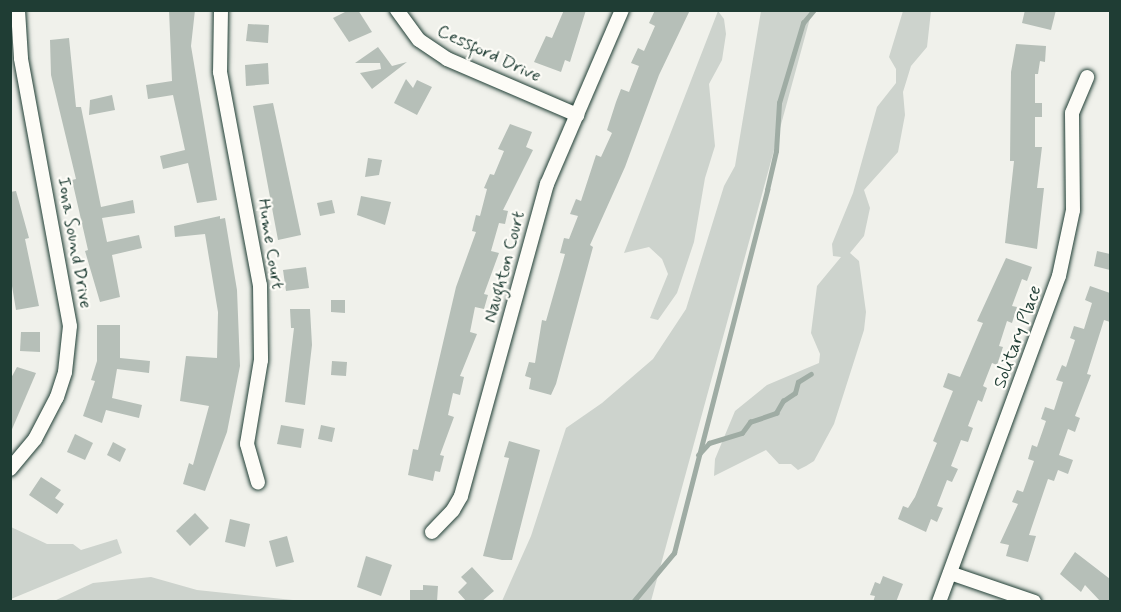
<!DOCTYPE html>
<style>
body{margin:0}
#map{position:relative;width:1121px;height:612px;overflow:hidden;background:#f0f1eb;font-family:Mynerve,sans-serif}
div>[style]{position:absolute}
.green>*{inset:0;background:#cdd3cd}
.stream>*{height:4.5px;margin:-2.25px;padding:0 2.25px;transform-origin:2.25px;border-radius:2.25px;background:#9faca4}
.building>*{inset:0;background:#b6bfb8}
.roads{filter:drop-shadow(0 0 2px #1f3d34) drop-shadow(0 0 2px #1f3d34)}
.minor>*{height:14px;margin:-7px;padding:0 7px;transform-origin:7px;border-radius:7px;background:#fdfcf7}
span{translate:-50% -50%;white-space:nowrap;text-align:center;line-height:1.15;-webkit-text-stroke:4.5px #fdfcf7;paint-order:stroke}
.street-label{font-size:18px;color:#1f3d34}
.frame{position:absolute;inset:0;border:12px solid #1f3d34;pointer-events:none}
</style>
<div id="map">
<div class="green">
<div style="clip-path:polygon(718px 11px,724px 19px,726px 34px,722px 60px,709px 84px,715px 146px,705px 178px,694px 242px,677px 293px,658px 320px,650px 318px,668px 274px,662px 259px,649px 247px,624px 253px)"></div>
<div style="clip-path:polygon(761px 11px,812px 11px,651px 601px,502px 601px,531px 536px,566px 428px,602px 403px,653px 359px,686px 309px,724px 186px,735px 166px)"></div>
<div style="clip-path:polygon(903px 11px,931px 11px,927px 47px,911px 66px,903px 92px,905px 115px,898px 152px,864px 190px,870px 208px,864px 236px,850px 253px,859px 261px,866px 312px,864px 330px,834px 424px,814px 461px,806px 466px,798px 470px,791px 464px,779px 464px,766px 450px,714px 476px,715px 459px,735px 411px,767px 385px,819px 363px,820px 354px,811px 333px,817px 286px,841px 257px,833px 256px,832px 244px,853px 193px,877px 107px,896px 83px,896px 69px,889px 57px)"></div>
<div style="clip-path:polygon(11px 527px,47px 544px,73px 544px,81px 550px,117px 539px,122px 553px,11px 599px)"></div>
<div style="clip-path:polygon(151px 577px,197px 590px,293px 600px,54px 601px,93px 583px)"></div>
</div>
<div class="stream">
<div style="left:698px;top:455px;width:16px;rotate:-47deg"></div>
<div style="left:709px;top:443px;width:34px;rotate:-17deg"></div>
<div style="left:742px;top:433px;width:14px;rotate:-54deg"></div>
<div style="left:750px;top:422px;width:28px;rotate:-19deg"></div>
<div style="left:776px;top:413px;width:14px;rotate:-60deg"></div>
<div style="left:783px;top:401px;width:14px;rotate:-34deg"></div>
<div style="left:795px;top:393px;width:11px;rotate:-75deg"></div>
<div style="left:798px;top:382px;width:15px;rotate:-32deg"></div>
<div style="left:633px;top:602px;width:64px;rotate:-50.1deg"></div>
<div style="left:674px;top:553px;width:375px;rotate:-75.6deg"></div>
<div style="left:767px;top:190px;width:40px;rotate:-77deg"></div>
<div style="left:776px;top:151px;width:48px;rotate:-86.4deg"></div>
<div style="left:779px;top:103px;width:84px;rotate:-73.3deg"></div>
<div style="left:803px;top:23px;width:17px;rotate:-50deg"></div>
</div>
<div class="building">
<div style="clip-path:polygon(169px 10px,195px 10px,191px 46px,217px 200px,197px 203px,188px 163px,163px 169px,160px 156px,185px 150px,173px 95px,148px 99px,146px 85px,172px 81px)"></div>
<div style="clip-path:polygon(349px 10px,358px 10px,372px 32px,349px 42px,333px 18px)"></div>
<div style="clip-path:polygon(564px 10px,586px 10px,570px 62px,565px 60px,561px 72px,534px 62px,546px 36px,552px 38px)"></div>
<div style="clip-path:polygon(655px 10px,690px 10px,659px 75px,625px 167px,590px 245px,593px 247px,556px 384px,551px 395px,529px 389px,531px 378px,525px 376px,529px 362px,535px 363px,542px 320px,546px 321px,565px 254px,560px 253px,564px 238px,569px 239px,578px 216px,570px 214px,576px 199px,581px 201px,596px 155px,601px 157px,612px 133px,607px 130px,616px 102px,621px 89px,629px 92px,639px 66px,631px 63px,638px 48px,644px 51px,655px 26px,649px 23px)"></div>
<div style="clip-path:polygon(1025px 10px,1056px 10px,1051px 30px,1022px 23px)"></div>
<div style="clip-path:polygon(248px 24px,269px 25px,268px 43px,246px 41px)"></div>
<div style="clip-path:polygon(69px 38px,76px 107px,81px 107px,101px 207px,133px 200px,135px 213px,102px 218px,107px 242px,139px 235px,142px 248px,112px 255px,120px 297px,100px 302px,85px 251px,88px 250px,72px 180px,76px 179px,51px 75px,50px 40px)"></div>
<div style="clip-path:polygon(1016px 44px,1046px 46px,1045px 62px,1040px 61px,1038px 74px,1035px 74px,1035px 103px,1042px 103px,1042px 117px,1035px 117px,1035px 147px,1042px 147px,1037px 188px,1044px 188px,1037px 249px,1005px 243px,1014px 161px,1010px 161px,1011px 72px)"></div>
<div style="clip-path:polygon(378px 47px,392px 66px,407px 62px,372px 89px,360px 73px,381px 69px,380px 63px,355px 63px)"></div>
<div style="clip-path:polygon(268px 63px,269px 84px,246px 86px,245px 65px)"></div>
<div style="clip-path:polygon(406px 79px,413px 88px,417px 80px,432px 87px,417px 115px,394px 103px)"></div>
<div style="clip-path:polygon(112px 95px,115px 110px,89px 115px,90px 100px)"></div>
<div style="clip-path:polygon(273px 103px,301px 235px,278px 240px,253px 106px)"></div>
<div style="clip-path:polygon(510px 124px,532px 132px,526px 147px,533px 150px,503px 210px,508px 211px,505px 224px,499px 223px,491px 251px,499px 253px,484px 294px,488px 295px,484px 309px,475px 307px,470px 332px,477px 334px,460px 376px,464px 377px,460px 395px,453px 393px,448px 415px,454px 417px,440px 455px,444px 456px,440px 472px,435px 471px,433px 481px,408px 475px,413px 449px,418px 450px,456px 287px,476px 232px,472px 231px,476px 215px,480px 216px,487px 189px,484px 188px,490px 174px,494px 175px,504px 151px,498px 149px)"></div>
<div style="clip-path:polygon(368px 158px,382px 160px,379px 175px,365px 177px)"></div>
<div style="clip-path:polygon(16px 191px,29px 238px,25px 239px,39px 306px,16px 310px,10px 274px,10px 192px)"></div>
<div style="clip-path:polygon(361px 196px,391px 202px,385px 225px,357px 215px)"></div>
<div style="clip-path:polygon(332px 200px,335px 213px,320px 216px,317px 203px)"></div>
<div style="clip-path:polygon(220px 216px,220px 219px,225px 218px,237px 290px,240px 366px,227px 432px,205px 491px,183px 484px,189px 463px,193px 465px,209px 406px,180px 401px,186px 356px,217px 358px,218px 312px,205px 234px,175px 237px,174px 226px)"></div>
<div style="clip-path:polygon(1097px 251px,1110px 254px,1110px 270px,1094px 266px)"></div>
<div style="clip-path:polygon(1006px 258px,1032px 267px,1027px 281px,1022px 279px,1012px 306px,1017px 307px,1012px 323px,1007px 321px,999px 346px,1003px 347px,997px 365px,992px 363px,983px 386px,987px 388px,982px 402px,978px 400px,968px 426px,973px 428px,968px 442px,961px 440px,951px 466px,958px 469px,952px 482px,947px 480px,937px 506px,943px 508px,937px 522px,931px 519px,926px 532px,898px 519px,903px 506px,908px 508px,915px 497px,937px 443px,933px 441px,953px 391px,943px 387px,948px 373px,960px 377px,983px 323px,977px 321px)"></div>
<div style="clip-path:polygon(306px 267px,309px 288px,286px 291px,283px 270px)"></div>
<div style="clip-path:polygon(1090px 286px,1110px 293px,1110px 322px,1104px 320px,1087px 374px,1091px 375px,1075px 416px,1080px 418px,1075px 432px,1068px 429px,1059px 455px,1073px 460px,1068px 474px,1058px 470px,1054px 481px,1048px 479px,1029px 535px,1036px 536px,1028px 562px,1006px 556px,1009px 545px,1000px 543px,1018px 504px,1012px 502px,1017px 490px,1023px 492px,1034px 461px,1028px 459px,1032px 445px,1037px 447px,1046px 421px,1041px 419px,1045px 407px,1054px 410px,1063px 382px,1056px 380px,1062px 365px,1066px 367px,1075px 340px,1070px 338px,1074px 326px,1084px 329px,1092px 303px,1085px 300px)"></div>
<div style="clip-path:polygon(331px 300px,345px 300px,345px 313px,331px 312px)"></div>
<div style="clip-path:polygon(290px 309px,310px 309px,312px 345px,305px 405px,285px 402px,294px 328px,291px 328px)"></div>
<div style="clip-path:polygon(97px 325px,120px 325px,120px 358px,150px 361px,149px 373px,117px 369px,112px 398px,142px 405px,139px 418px,106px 410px,102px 423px,83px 416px,95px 381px,91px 380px,97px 361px)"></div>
<div style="clip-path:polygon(21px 332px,40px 332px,40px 352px,20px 351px)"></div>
<div style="clip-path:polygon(332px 361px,347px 362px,346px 376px,331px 375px)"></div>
<div style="clip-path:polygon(17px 367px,36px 373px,10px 434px,10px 380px)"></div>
<div style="clip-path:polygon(281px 425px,304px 429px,301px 448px,277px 444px)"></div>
<div style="clip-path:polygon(321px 425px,335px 428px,332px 442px,318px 439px)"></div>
<div style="clip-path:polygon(75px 434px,93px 443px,85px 460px,67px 452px)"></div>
<div style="clip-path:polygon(509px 441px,540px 450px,512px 560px,502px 560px,483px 556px,509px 458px,504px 457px)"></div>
<div style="clip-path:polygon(113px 442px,126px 449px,120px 462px,107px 455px)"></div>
<div style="clip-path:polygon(41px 477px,61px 490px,55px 498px,64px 504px,57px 514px,29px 495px)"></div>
<div style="clip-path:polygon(195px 513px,209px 528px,190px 546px,176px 531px)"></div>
<div style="clip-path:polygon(230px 519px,250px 524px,245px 547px,225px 542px)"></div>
<div style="clip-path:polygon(287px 536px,294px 562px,276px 567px,269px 541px)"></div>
<div style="clip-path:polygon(1075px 552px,1110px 579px,1110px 602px,1101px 602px,1085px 585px,1081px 592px,1060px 574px)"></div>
<div style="clip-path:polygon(366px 556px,392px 565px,381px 596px,357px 587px)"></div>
<div style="clip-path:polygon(472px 567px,494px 591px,481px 602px,467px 602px,458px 592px,467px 583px,461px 577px)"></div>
<div style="clip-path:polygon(883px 576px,903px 584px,896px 602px,873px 602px,875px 596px,870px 595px,875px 582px,880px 584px)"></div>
<div style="clip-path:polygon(423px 585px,438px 586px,437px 602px,410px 602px,410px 590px,423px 590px)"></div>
</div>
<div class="roads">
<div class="minor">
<div style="left:221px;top:10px;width:62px;rotate:90.9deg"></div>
<div style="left:220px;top:72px;width:217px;rotate:79.4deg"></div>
<div style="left:260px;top:285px;width:75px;rotate:89.2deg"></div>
<div style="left:261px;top:360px;width:85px;rotate:99.5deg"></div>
<div style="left:247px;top:444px;width:40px;rotate:74deg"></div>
<div style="left:397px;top:10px;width:37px;rotate:54deg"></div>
<div style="left:419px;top:40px;width:34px;rotate:34deg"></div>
<div style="left:447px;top:59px;width:142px;rotate:23.3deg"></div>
<div style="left:10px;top:469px;width:39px;rotate:-50deg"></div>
<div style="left:35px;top:439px;width:47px;rotate:-62.4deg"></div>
<div style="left:57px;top:397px;width:26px;rotate:-72deg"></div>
<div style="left:65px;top:372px;width:46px;rotate:-83.8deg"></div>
<div style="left:70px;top:326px;width:272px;rotate:-100.4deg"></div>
<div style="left:21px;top:58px;width:48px;rotate:-93.6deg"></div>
<div style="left:432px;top:532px;width:30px;rotate:-46deg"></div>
<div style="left:453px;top:510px;width:16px;rotate:-60deg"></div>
<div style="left:461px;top:496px;width:324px;rotate:-74.6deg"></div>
<div style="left:547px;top:184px;width:189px;rotate:-66.7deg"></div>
<div style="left:950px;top:573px;width:89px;rotate:19deg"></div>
<div style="left:939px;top:602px;width:347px;rotate:-69.8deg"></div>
<div style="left:1059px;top:276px;width:67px;rotate:-78deg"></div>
<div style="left:1073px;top:210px;width:97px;rotate:-90.6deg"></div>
<div style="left:1072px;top:113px;width:39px;rotate:-67deg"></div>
</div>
</div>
<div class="street-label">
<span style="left:489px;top:54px;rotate:25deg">Cessford Drive</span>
<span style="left:74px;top:243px;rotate:80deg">Iona Sound Drive</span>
<span style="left:270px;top:244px;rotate:81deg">Hume Court</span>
<span style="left:505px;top:267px;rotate:-75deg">Naughton Court</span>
<span style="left:1018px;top:337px;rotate:-70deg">Solitary Place</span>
</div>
<div class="frame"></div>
</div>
